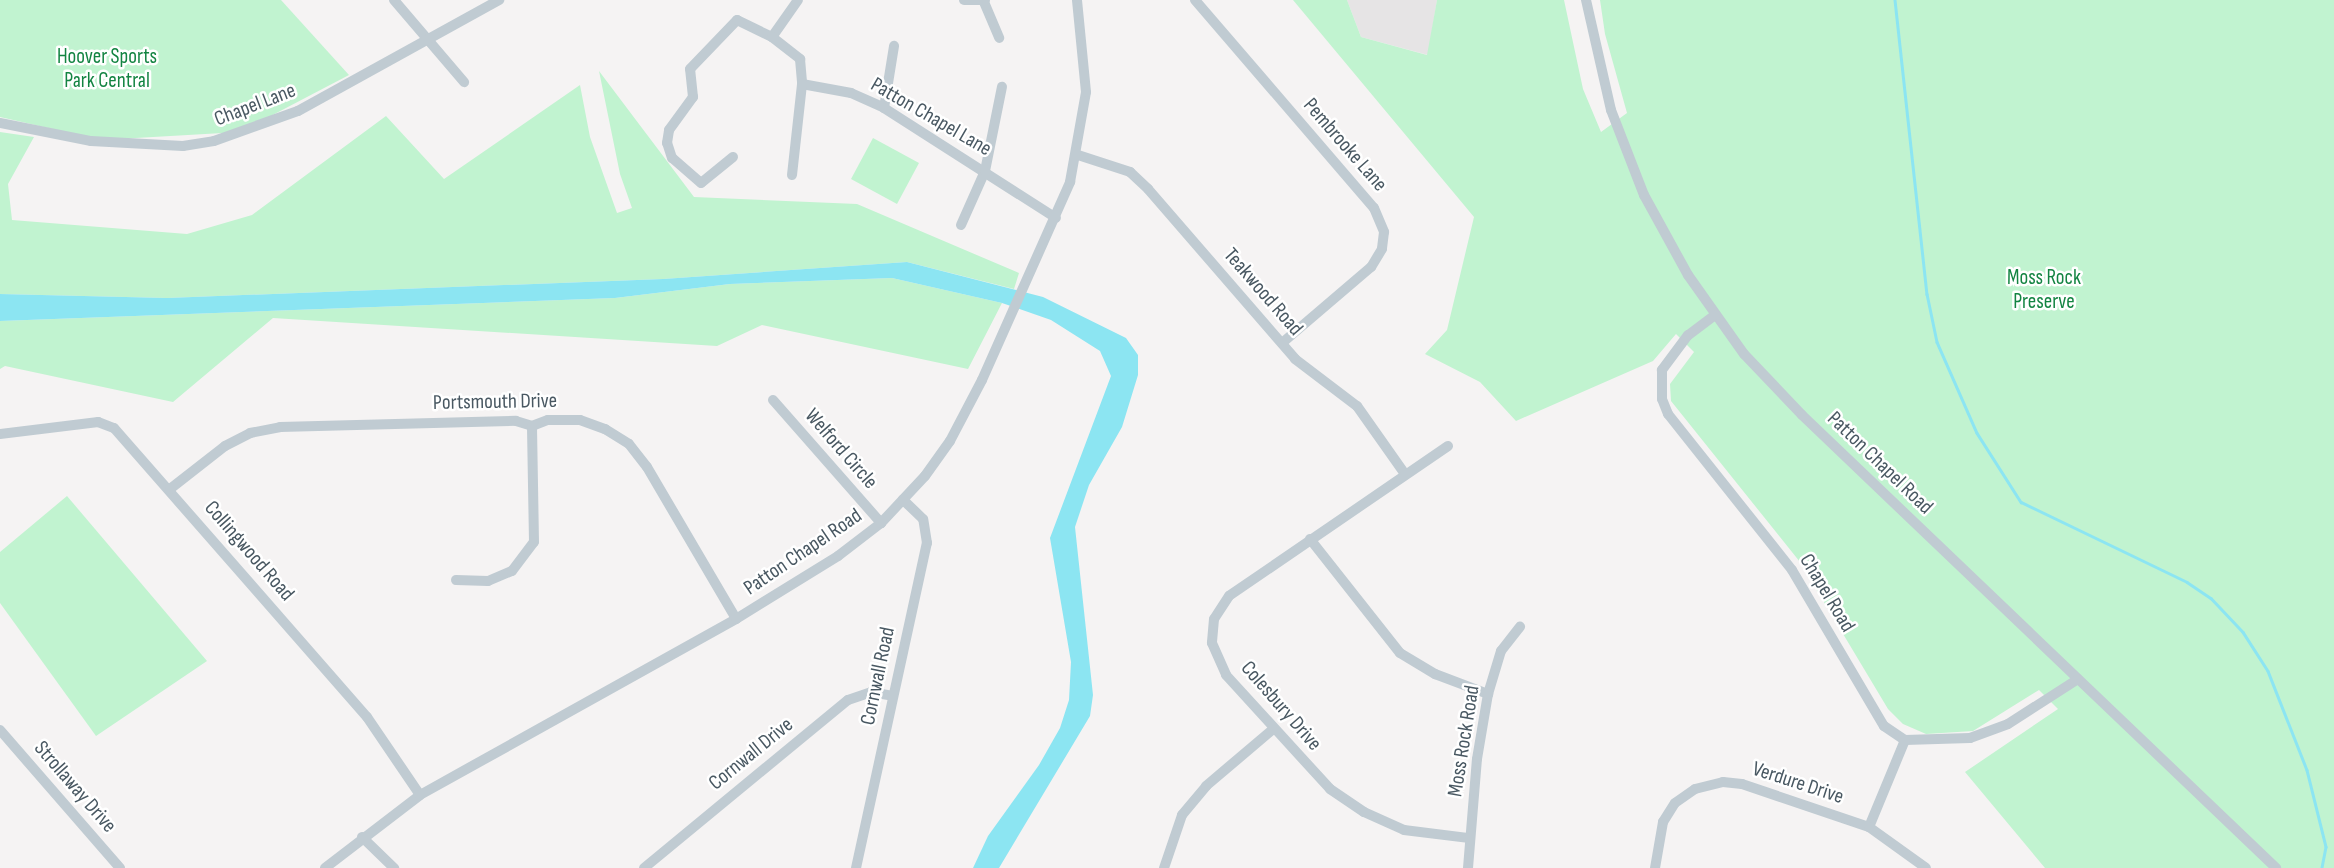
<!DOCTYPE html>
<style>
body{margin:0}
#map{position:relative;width:2334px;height:868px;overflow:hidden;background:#f5f3f3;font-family:"Sofia Sans Condensed",sans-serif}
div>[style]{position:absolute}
.education>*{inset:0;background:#e6e4e5}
.green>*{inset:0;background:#c1f3d0}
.water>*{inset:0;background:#8ce5f2}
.stream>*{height:2.5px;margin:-1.25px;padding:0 1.25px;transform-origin:1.25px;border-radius:1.25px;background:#8ce5f2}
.minor>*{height:10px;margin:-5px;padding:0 5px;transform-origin:5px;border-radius:5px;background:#c0cbd2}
span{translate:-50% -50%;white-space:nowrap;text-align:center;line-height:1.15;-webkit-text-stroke:5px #fff;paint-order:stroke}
.park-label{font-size:21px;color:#138442}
.street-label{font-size:21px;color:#495862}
</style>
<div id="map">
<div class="education">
<div style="clip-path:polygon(1347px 0,1437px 0,1428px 55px,1361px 37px)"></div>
</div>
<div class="green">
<div style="clip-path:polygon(0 0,281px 0,349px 75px,240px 132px,101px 140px,0 117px)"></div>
<div style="clip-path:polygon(1293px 0,1347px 0,1361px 37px,1427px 55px,1437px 0,1564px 0,1583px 89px,1601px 132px,1627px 113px,1605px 34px,1600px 0,2334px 0,2334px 868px,2045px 868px,1965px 772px,2058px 709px,2039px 690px,1973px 731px,1926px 734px,1903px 724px,1888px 709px,1800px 562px,1671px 401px,1670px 384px,1694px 352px,1676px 334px,1653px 361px,1516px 421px,1480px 382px,1425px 354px,1447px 330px,1474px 217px)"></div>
<div style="clip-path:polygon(599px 71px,694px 197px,857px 204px,1019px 273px,1014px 289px,907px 262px,663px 279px,167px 298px,0 294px,0 132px,34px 137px,8px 184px,12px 220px,187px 234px,252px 215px,386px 116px,444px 179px,580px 85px,590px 137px,617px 213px,632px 208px,620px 174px)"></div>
<div style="clip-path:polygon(873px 138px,919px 163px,897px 204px,851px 179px)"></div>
<div style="clip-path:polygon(892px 278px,1002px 303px,968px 369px,762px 325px,717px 346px,273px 318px,173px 402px,5px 366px,0 369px,0 321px,615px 298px,730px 284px)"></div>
<div style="clip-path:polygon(67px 496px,207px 661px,96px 736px,0 603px,0 552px)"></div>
</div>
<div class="water">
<div style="clip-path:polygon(907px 262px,1043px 297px,1126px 338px,1138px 355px,1138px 375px,1122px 427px,1089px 485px,1075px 527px,1093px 695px,1090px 716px,999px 868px,973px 868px,988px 836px,1039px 765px,1060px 728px,1069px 700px,1071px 662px,1050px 538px,1111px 376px,1100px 351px,1051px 320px,1002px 303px,892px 278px,730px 284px,615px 298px,0 321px,0 294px,167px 298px,663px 279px)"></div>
</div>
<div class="stream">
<div style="left:1895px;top:0;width:296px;rotate:83.8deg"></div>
<div style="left:1927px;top:294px;width:49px;rotate:78.2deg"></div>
<div style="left:1937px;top:342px;width:99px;rotate:66.3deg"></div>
<div style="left:1977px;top:433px;width:82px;rotate:57.5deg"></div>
<div style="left:2021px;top:502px;width:184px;rotate:25.7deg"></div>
<div style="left:2187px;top:582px;width:29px;rotate:34deg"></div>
<div style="left:2211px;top:598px;width:47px;rotate:46.7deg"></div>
<div style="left:2243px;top:632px;width:46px;rotate:57.3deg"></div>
<div style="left:2268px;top:671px;width:106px;rotate:68.5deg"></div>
<div style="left:2307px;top:770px;width:79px;rotate:76.1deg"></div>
<div style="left:2326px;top:847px;width:21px;rotate:101deg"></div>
</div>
<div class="minor">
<div style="left:394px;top:0;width:108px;rotate:49.5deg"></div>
<div style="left:964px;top:0;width:21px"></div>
<div style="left:1195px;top:0;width:274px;rotate:49.3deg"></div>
<div style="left:1374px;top:208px;width:26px;rotate:67deg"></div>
<div style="left:1384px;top:232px;width:17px;rotate:97deg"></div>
<div style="left:1382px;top:249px;width:21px;rotate:121deg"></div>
<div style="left:1371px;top:267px;width:117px;rotate:139.5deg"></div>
<div style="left:1586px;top:0;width:113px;rotate:77.2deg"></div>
<div style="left:1611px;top:110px;width:91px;rotate:68.8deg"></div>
<div style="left:1644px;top:195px;width:91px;rotate:61.2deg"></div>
<div style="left:1688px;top:275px;width:97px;rotate:54.7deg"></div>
<div style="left:1744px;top:354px;width:84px;rotate:46.4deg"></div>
<div style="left:1802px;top:415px;width:656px;rotate:43.7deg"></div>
<div style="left:984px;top:2px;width:39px;rotate:67deg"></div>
<div style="left:772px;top:37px;width:45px;rotate:-54.9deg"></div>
<div style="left:884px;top:108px;width:63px;rotate:-80.8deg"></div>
<div style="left:0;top:123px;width:93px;rotate:11.2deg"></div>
<div style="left:91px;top:141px;width:92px;rotate:3.1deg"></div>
<div style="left:183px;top:146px;width:31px;rotate:-9deg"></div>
<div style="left:214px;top:141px;width:89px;rotate:-19.7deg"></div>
<div style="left:298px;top:111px;width:230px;rotate:-28.9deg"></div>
<div style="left:1078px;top:155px;width:55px;rotate:18.1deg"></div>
<div style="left:1130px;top:172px;width:25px;rotate:43deg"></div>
<div style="left:1148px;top:189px;width:225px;rotate:49.1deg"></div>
<div style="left:1295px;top:359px;width:78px;rotate:37.2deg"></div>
<div style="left:1357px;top:406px;width:83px;rotate:54.8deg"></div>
<div style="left:733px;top:157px;width:41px;rotate:140.9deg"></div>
<div style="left:701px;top:183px;width:38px;rotate:-139deg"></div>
<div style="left:672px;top:158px;width:16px;rotate:-108deg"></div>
<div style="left:667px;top:143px;width:13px;rotate:-81deg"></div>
<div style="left:669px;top:130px;width:41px;rotate:-54deg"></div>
<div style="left:693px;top:97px;width:28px;rotate:-96deg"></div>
<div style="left:690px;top:69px;width:68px;rotate:-46.2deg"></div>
<div style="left:737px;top:20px;width:39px;rotate:26deg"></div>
<div style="left:772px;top:37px;width:36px;rotate:38deg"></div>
<div style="left:800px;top:59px;width:25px;rotate:85deg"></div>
<div style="left:802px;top:84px;width:50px;rotate:10.4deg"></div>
<div style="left:851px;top:93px;width:36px;rotate:24deg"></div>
<div style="left:884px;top:108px;width:204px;rotate:32.6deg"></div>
<div style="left:792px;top:175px;width:92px;rotate:-83.7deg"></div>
<div style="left:961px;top:225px;width:59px;rotate:-66deg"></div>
<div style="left:985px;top:171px;width:86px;rotate:-78.6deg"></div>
<div style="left:1715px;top:315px;width:34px;rotate:143deg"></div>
<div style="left:1688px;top:335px;width:44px;rotate:126.6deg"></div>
<div style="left:1662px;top:370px;width:29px;rotate:90deg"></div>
<div style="left:1662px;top:399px;width:16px;rotate:68deg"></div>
<div style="left:1668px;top:414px;width:199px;rotate:51.5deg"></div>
<div style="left:1792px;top:570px;width:181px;rotate:59.5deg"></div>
<div style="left:1884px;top:726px;width:25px;rotate:34deg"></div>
<div style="left:1905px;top:740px;width:65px;rotate:-1.8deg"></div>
<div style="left:1970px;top:738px;width:40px;rotate:-20.2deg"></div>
<div style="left:2008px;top:724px;width:83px;rotate:-32.7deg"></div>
<div style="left:773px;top:400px;width:164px;rotate:48.7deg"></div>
<div style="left:0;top:434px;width:99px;rotate:-7deg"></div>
<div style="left:98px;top:422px;width:17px;rotate:21deg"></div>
<div style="left:114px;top:428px;width:384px;rotate:48.8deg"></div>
<div style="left:367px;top:717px;width:94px;rotate:55.8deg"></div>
<div style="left:1448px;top:446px;width:265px;rotate:145.6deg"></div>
<div style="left:1229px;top:596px;width:27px;rotate:123deg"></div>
<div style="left:1214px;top:619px;width:24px;rotate:95deg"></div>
<div style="left:1212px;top:643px;width:35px;rotate:66deg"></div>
<div style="left:1226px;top:675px;width:154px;rotate:47.6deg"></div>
<div style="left:1330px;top:789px;width:41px;rotate:34.1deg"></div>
<div style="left:1364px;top:812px;width:44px;rotate:24.2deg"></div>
<div style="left:1404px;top:830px;width:64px;rotate:7.1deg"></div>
<div style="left:170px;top:489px;width:70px;rotate:-38deg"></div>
<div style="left:225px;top:446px;width:28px;rotate:-27deg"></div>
<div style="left:250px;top:433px;width:31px;rotate:-11deg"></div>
<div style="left:280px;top:427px;width:236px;rotate:-1.5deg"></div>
<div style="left:516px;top:421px;width:17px;rotate:17deg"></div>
<div style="left:532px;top:426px;width:17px;rotate:-21deg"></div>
<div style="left:548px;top:420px;width:32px"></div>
<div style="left:580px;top:420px;width:27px;rotate:20deg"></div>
<div style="left:605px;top:429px;width:28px;rotate:32deg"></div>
<div style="left:629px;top:444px;width:29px;rotate:52deg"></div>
<div style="left:647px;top:467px;width:176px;rotate:59.6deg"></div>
<div style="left:1310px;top:539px;width:145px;rotate:51.7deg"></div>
<div style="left:1400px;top:653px;width:41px;rotate:31deg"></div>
<div style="left:1435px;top:674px;width:57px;rotate:20.7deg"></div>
<div style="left:456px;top:580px;width:32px;rotate:2deg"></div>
<div style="left:488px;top:581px;width:26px;rotate:-23deg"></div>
<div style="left:512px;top:571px;width:36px;rotate:-53deg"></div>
<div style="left:534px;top:542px;width:116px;rotate:-91deg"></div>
<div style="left:0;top:730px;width:183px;rotate:49deg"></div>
<div style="left:1869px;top:827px;width:94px;rotate:-67.5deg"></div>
<div style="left:362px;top:837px;width:45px;rotate:44.1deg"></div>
<div style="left:325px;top:868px;width:120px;rotate:-37.5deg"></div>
<div style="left:420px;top:795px;width:362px;rotate:-29.1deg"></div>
<div style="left:736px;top:619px;width:120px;rotate:-31.7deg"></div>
<div style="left:838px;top:556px;width:54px;rotate:-37.5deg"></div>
<div style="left:881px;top:523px;width:64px;rotate:-46.9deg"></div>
<div style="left:925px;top:476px;width:43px;rotate:-54.5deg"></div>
<div style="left:950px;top:441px;width:69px;rotate:-62.3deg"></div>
<div style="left:982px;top:380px;width:217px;rotate:-66deg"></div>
<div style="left:1070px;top:182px;width:91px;rotate:-79.9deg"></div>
<div style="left:1086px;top:92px;width:92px;rotate:-95.6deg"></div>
<div style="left:644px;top:868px;width:264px;rotate:-39.5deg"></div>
<div style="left:848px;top:700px;width:24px;rotate:-19deg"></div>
<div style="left:871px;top:692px;width:22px;rotate:10deg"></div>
<div style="left:856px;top:868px;width:333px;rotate:-77.7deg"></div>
<div style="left:927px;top:543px;width:24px;rotate:-99deg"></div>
<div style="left:923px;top:519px;width:28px;rotate:-136deg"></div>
<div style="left:1164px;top:868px;width:56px;rotate:-71.2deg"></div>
<div style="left:1182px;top:815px;width:38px;rotate:-50deg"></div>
<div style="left:1206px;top:786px;width:87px;rotate:-40.3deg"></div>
<div style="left:1468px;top:868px;width:109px;rotate:-85.3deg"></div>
<div style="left:1477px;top:759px;width:66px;rotate:-80.4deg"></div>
<div style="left:1488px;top:694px;width:45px;rotate:-73.2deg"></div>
<div style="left:1501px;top:651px;width:31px;rotate:-52deg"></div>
<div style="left:1655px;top:868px;width:47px;rotate:-80.1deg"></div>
<div style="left:1663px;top:822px;width:22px;rotate:-58deg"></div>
<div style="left:1675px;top:803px;width:24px;rotate:-35deg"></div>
<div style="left:1695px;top:789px;width:29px;rotate:-14deg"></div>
<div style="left:1723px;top:782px;width:19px;rotate:6deg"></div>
<div style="left:1742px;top:784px;width:134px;rotate:18.7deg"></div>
<div style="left:1869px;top:827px;width:70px;rotate:35.7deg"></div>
</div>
<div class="park-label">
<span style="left:107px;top:69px">Hoover Sports<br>Park Central</span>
<span style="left:2044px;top:290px">Moss Rock<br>Preserve</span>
</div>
<div class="street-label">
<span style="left:255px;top:105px;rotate:-21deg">Chapel Lane</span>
<span style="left:931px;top:117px;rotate:30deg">Patton Chapel Lane</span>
<span style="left:1345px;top:145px;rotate:49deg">Pembrooke Lane</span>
<span style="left:1263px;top:292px;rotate:49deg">Teakwood Road</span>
<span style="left:495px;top:402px;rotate:-1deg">Portsmouth Drive</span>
<span style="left:841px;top:449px;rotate:49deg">Welford Circle</span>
<span style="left:1880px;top:463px;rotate:44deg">Patton Chapel Road</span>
<span style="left:249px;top:551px;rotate:49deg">Collingwood Road</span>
<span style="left:803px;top:552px;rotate:-34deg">Patton Chapel Road</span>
<span style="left:1827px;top:593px;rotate:59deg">Chapel Road</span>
<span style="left:878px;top:676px;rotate:-78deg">Cornwall Road</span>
<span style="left:1281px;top:706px;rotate:49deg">Colesbury Drive</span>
<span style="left:1464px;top:741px;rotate:-81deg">Moss Rock Road</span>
<span style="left:751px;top:754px;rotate:-39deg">Cornwall Drive</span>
<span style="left:1798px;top:783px;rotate:18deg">Verdure Drive</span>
<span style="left:75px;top:787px;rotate:49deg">Strollaway Drive</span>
</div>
</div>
